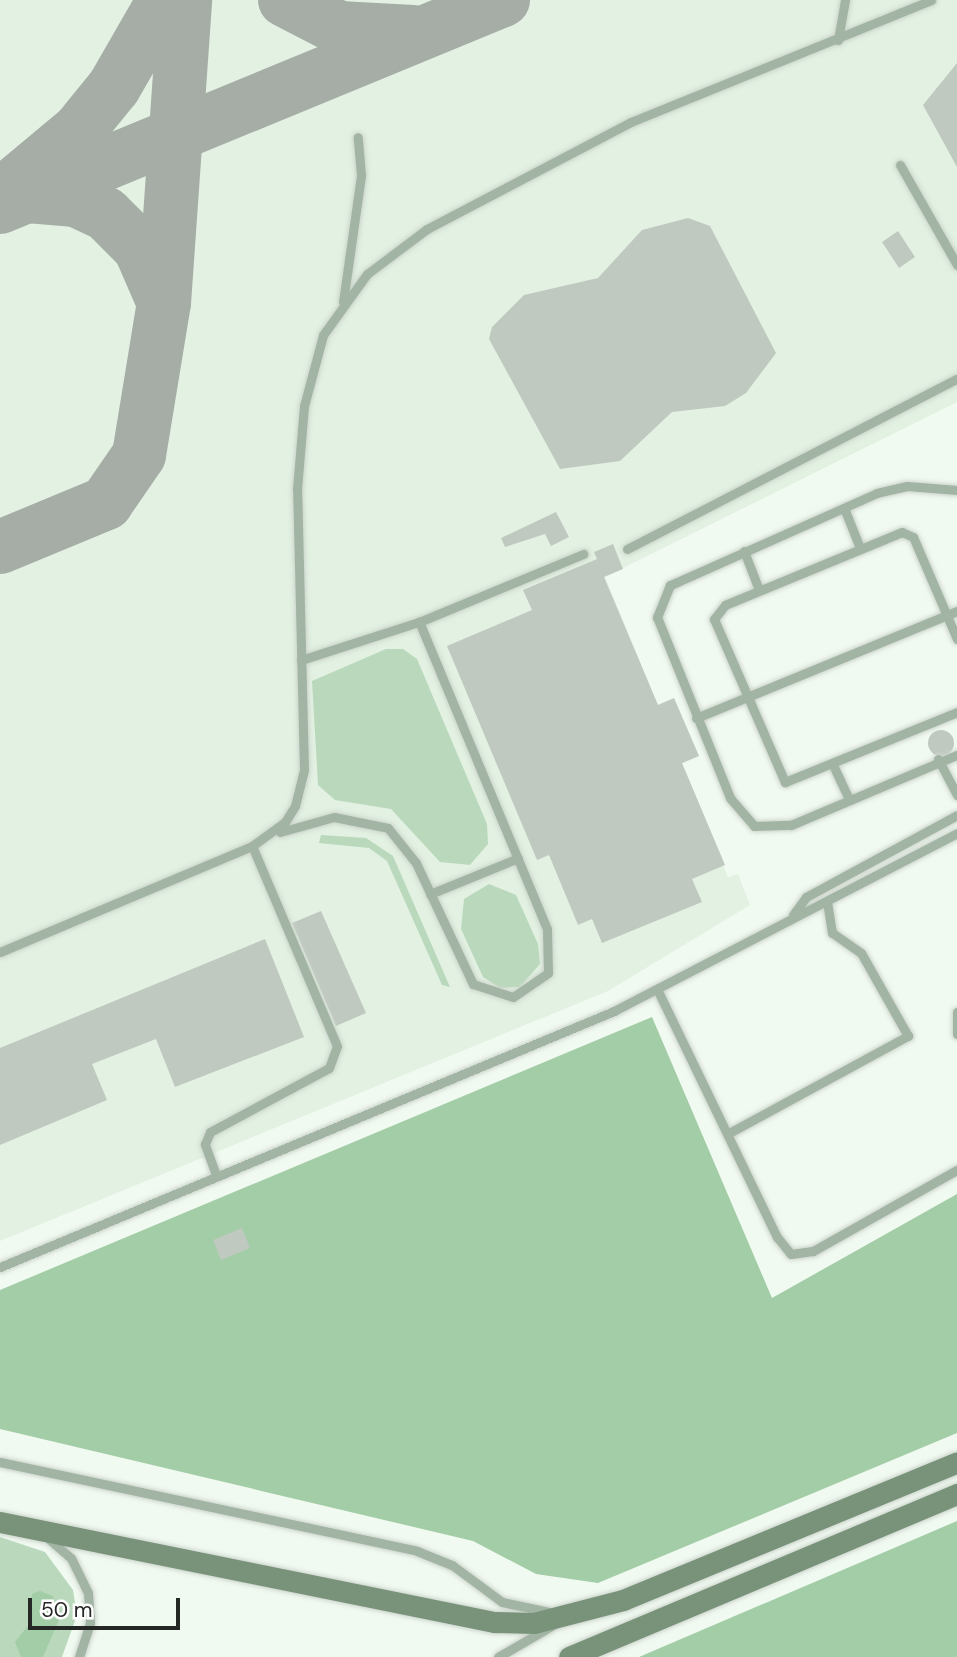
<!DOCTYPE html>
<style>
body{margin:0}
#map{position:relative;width:957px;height:1657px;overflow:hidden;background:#f1faf1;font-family:"DM Sans",sans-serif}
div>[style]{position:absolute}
.built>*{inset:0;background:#e2f1e2}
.green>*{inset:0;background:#bad9bc}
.forest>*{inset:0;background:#a3cda6}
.taxiway>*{height:54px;margin:-27px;padding:0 27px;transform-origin:27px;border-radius:27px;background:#a6ada6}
.building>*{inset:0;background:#c0c9c0}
.round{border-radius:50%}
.roads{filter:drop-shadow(0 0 2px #ccd4cc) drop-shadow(0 0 2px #ccd4cc)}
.lane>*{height:9px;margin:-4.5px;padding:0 4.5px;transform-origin:4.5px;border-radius:4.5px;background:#a2b4a3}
.secondary>*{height:21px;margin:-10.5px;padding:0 10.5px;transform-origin:10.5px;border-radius:10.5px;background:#79937a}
span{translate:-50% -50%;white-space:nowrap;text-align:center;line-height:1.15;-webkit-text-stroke:5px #fff;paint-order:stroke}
.scale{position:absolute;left:28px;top:1598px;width:152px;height:32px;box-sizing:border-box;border:4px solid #242724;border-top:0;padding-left:9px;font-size:21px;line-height:24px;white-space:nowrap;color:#242724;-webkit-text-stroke:5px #fff;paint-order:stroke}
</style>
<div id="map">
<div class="built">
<div style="clip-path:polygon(0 0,957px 0,957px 402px,605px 577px,658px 705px,674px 698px,699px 756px,682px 764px,728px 877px,738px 874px,750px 905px,608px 991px,0 1241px)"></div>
</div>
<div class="green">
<div style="clip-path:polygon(386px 649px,403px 649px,417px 659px,487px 824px,488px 844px,470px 865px,440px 862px,391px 809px,335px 800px,318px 785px,312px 681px)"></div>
<div style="clip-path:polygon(321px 835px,366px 838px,393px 856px,450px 987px,442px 985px,387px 861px,369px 848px,319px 843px)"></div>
<div style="clip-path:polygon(489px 884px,516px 895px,538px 944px,540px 964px,520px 987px,500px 988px,483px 977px,461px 929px,464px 899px)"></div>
<div style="clip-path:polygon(0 1537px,45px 1552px,73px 1590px,77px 1615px,62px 1657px,0 1657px)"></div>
</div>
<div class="forest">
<div style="clip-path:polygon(652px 1017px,772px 1298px,957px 1194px,957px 1433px,598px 1583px,536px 1574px,473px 1541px,0 1429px,0 1290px)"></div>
<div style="clip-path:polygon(957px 1521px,957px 1657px,639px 1657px)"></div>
<div style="clip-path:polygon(40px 1591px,53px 1596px,61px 1615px,43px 1657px,21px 1657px,15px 1642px,30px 1623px,32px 1594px)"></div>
</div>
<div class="taxiway">
<div style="left:285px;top:0;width:61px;rotate:27.4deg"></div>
<div style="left:339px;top:28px;width:74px;rotate:3.1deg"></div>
<div style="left:12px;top:186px;width:87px;rotate:-39.9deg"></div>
<div style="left:79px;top:130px;width:55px;rotate:-50.9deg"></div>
<div style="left:114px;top:87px;width:100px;rotate:-60.1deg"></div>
<div style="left:28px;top:196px;width:48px;rotate:4.8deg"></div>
<div style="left:76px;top:200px;width:33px;rotate:25deg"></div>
<div style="left:106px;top:214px;width:48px;rotate:45deg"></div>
<div style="left:140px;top:248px;width:58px;rotate:66.5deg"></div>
<div style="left:0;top:207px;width:544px;rotate:-22.37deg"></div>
<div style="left:0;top:547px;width:115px;rotate:-22.5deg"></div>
<div style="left:106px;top:503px;width:58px;rotate:-55.5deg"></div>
<div style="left:139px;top:455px;width:154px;rotate:-80.7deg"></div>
<div style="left:164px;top:303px;width:304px;rotate:-86deg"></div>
</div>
<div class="building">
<div style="clip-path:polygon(957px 63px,957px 167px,923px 105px)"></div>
<div style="clip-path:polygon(688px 218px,710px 226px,776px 353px,746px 393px,725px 406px,672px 412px,620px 461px,560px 469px,489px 339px,492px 327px,524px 295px,598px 278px,642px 230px)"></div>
<div style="clip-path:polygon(898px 231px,915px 257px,899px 268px,882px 242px)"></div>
<div style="clip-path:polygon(556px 512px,569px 537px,551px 546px,545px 534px,505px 547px,501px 538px)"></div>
<div style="clip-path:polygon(613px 544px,623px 569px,604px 577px,658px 705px,674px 698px,699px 756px,682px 763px,725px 865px,692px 879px,702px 902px,602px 943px,592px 919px,578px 925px,549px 855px,537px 860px,447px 646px,532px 610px,523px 590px,597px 559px,594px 552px)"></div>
<div class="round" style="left:928px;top:730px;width:26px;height:26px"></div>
<div style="clip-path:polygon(321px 911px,366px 1013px,336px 1026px,292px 923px)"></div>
<div style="clip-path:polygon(265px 939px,304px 1037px,175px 1087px,156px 1039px,92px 1064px,107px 1100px,0 1145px,0 1048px)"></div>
<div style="clip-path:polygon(242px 1228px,250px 1248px,221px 1260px,213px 1240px)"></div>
</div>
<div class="roads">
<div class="lane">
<div style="left:838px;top:40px;width:41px;rotate:-80.1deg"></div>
<div style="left:900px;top:165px;width:115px;rotate:60.3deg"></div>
<div style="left:343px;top:302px;width:128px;rotate:-81.9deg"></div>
<div style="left:361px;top:175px;width:38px;rotate:-95deg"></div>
<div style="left:957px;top:490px;width:50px;rotate:-175.4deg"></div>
<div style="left:907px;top:486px;width:31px;rotate:167deg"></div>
<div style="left:877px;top:493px;width:227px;rotate:156deg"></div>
<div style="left:670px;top:585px;width:35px;rotate:112deg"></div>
<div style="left:657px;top:617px;width:195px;rotate:68deg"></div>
<div style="left:730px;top:798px;width:37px;rotate:49deg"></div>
<div style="left:754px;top:826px;width:37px;rotate:-2deg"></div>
<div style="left:791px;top:825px;width:180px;rotate:-22.9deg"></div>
<div style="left:844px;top:508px;width:43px;rotate:68.2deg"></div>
<div style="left:627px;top:549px;width:371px;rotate:-27.3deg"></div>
<div style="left:744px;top:551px;width:42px;rotate:69deg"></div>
<div style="left:957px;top:639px;width:111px;rotate:-113.3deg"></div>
<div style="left:913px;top:537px;width:12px;rotate:-156deg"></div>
<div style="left:902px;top:532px;width:191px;rotate:157.6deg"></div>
<div style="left:725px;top:605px;width:18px;rotate:128deg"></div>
<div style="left:714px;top:619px;width:178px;rotate:66.5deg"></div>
<div style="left:785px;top:782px;width:186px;rotate:-22.1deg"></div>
<div style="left:301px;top:660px;width:124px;rotate:-17.9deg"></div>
<div style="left:419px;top:622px;width:178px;rotate:-22.5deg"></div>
<div style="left:696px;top:718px;width:282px;rotate:-22.3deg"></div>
<div style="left:938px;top:759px;width:41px;rotate:62.2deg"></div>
<div style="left:833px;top:765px;width:38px;rotate:65deg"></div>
<div style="left:280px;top:832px;width:56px;rotate:-15.5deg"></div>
<div style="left:334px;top:817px;width:55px;rotate:11.5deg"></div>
<div style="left:388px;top:828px;width:45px;rotate:51.3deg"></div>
<div style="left:416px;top:863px;width:134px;rotate:64.8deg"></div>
<div style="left:473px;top:984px;width:42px;rotate:18deg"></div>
<div style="left:513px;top:997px;width:42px;rotate:-34.4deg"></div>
<div style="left:548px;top:973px;width:44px;rotate:-91.3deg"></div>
<div style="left:547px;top:929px;width:333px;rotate:-112.6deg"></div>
<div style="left:430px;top:894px;width:95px;rotate:-22.2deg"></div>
<div style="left:793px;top:915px;width:22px;rotate:-54deg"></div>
<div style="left:806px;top:897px;width:172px;rotate:-28.5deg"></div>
<div style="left:0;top:952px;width:273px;rotate:-22.8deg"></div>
<div style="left:252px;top:846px;width:41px;rotate:-36deg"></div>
<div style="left:285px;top:822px;width:19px;rotate:-58deg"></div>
<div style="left:295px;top:806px;width:37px;rotate:-76deg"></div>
<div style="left:304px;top:770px;width:281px;rotate:-91.4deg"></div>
<div style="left:297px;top:489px;width:83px;rotate:-85.2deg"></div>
<div style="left:304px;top:406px;width:73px;rotate:-75deg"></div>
<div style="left:323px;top:335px;width:75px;rotate:-54.2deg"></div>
<div style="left:367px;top:274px;width:75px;rotate:-36.9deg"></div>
<div style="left:427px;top:229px;width:230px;rotate:-27.7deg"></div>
<div style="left:631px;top:122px;width:324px;rotate:-22.1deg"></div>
<div style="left:657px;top:989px;width:276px;rotate:64.2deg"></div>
<div style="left:777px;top:1237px;width:22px;rotate:51deg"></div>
<div style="left:791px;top:1254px;width:22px;rotate:-8deg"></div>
<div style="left:813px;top:1251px;width:165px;rotate:-29.4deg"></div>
<div style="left:957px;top:1012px;width:22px;rotate:90deg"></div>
<div style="left:729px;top:1133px;width:204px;rotate:-28.5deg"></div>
<div style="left:908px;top:1036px;width:95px;rotate:-119.5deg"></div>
<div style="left:861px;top:953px;width:35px;rotate:-145deg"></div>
<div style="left:832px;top:933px;width:30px;rotate:-99deg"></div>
<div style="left:216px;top:1175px;width:33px;rotate:-110deg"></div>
<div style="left:205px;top:1144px;width:13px;rotate:-67deg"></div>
<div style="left:210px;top:1132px;width:135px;rotate:-28.3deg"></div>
<div style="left:329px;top:1068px;width:23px;rotate:-70deg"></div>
<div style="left:337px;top:1046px;width:217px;rotate:-113deg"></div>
<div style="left:0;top:1267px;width:665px;rotate:-22.63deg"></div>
<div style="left:614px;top:1011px;width:386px;rotate:-27.4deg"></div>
<div style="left:0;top:1462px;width:426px;rotate:12deg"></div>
<div style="left:417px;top:1551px;width:38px;rotate:22deg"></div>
<div style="left:452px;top:1565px;width:62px;rotate:36.5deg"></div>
<div style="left:502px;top:1602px;width:48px;rotate:12deg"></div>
<div style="left:49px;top:1539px;width:29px;rotate:41deg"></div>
<div style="left:71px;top:1558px;width:39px;rotate:64deg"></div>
<div style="left:88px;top:1593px;width:30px;rotate:86deg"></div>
<div style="left:90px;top:1623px;width:36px;rotate:108deg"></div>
<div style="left:498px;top:1657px;width:64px;rotate:-30.2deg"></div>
</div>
<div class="secondary">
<div style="left:0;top:1522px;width:504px;rotate:11.44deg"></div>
<div style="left:494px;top:1622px;width:40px;rotate:1.4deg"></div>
<div style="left:534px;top:1623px;width:92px;rotate:-14.5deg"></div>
<div style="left:623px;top:1600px;width:361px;rotate:-22.4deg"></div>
<div style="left:569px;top:1657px;width:421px;rotate:-22.8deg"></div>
</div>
</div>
<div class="scale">50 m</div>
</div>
